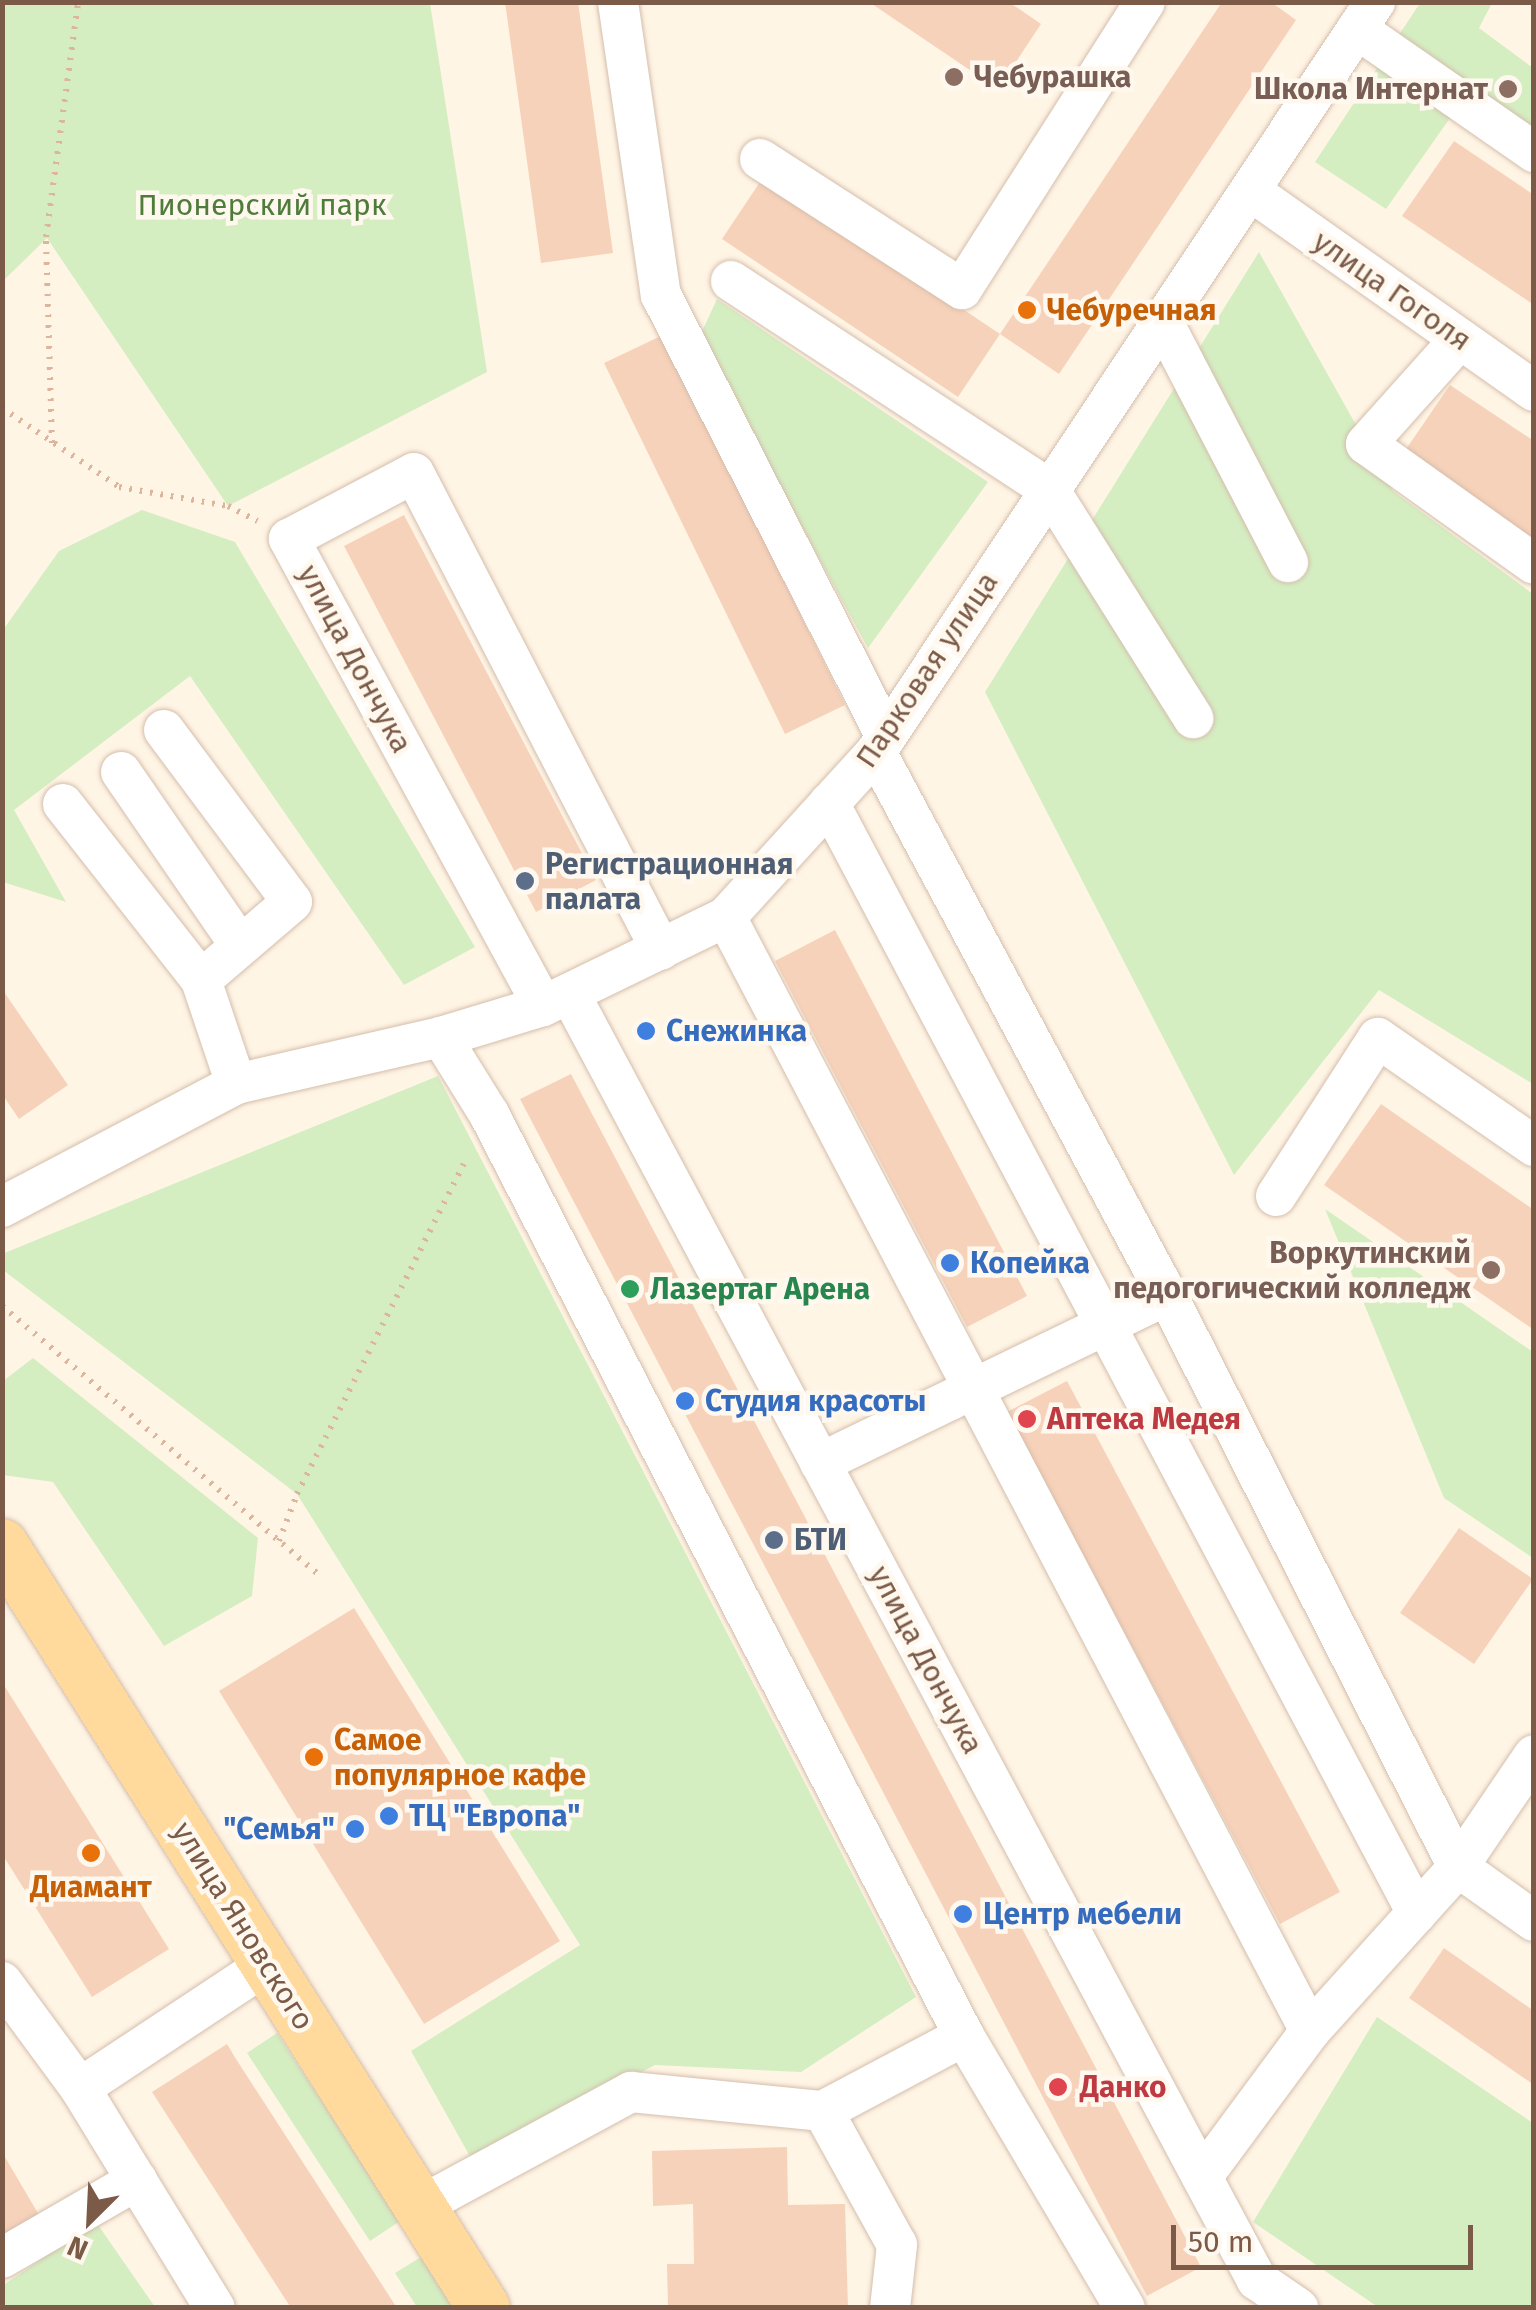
<!DOCTYPE html>
<meta charset="utf-8">
<style>
body{margin:0}
#map{position:relative;width:1536px;height:2310px;overflow:hidden;background:#fff5e5;font-family:"Fira Sans",sans-serif}
div>[style]{position:absolute}
.green>*{inset:0;background:#d4eec2}
.building>*{inset:0;background:#f7d2ba}
.path>*{height:6px;margin-top:-3px;transform-origin:0;background:repeating-linear-gradient(90deg,#ddb59c 0 2.5px,transparent 0 10.5px)}
.roads{filter:drop-shadow(0 0 2px #d5beac) drop-shadow(0 0 2px #d5beac)}
.minor>*{height:40px;margin:-20px;padding:0 20px;transform-origin:20px;border-radius:20px;background:#fff}
.major>*{height:52px;margin:-26px;padding:0 26px;transform-origin:26px;border-radius:26px;background:#ffda9c}
.dots>*{width:28px;height:28px;translate:-50% -50%;box-sizing:border-box;border:5px solid #fff8ee;border-radius:50%}
span{translate:-50% -50%;white-space:nowrap;text-align:center;line-height:1.15;-webkit-text-stroke:9px #fff8ee;paint-order:stroke}
.education-label{font-size:30px;color:#785e54;font-weight:700}
.left{translate:0 -50%;text-align:left}
.right{translate:-100% -50%;text-align:right}
.park-label{font-size:30px;color:#4e7c3b}
.street-label{font-size:30px;color:#7b5a47}
.food-label{font-size:30px;color:#c56008;font-weight:700}
.service-label{font-size:30px;color:#4e5e75;font-weight:700}
.shop-label{font-size:30px;color:#366cbe;font-weight:700}
.leisure-label{font-size:30px;color:#27864d;font-weight:700}
.health-label{font-size:30px;color:#be3a42;font-weight:700}
.frame{position:absolute;inset:0;border:5px solid #7b5a47;pointer-events:none}
.north{position:absolute;left:40px;top:2170px;width:100px;height:100px;-webkit-text-stroke:8px #fff8ee;paint-order:stroke;rotate:204deg;font-size:28px;font-weight:700;line-height:40px;text-align:center;color:#7b5a47}
.north::after{content:'';display:block;margin:auto;width:35px;height:45px;background:#7b5a47;clip-path:polygon(50% 0,100% 100%,50% 72%,0 100%)}
.scale{position:absolute;left:1171px;top:2225px;width:302px;height:45px;box-sizing:border-box;border:5px solid #7b5a47;border-top:0;padding-left:12px;font-size:30px;line-height:35px;white-space:nowrap;color:#7b5a47;-webkit-text-stroke:8px #fff8ee;paint-order:stroke}
</style>
<div id="map">
<div class="green">
<div style="clip-path:polygon(3px 2px,430px 3px,487px 372px,228px 506px,47px 238px,3px 281px)"></div>
<div style="clip-path:polygon(1420px 3px,1492px 3px,1479px 28px,1533px 68px,1533px 158px,1457px 108px,1386px 209px,1315px 162px)"></div>
<div style="clip-path:polygon(1259px 252px,1393px 491px,1533px 594px,1533px 1084px,1379px 990px,1234px 1175px,985px 692px)"></div>
<div style="clip-path:polygon(717px 299px,988px 482px,868px 648px,699px 338px)"></div>
<div style="clip-path:polygon(142px 510px,235px 542px,475px 947px,404px 985px,190px 676px,14px 810px,66px 902px,3px 882px,3px 630px,59px 551px)"></div>
<div style="clip-path:polygon(438px 1076px,916px 1997px,801px 2072px,655px 2065px,472px 2160px,411px 2051px,580px 1945px,297px 1494px,3px 1270px,2px 1254px)"></div>
<div style="clip-path:polygon(1325px 1209px,1533px 1352px,1533px 1558px,1444px 1498px)"></div>
<div style="clip-path:polygon(33px 1358px,258px 1538px,252px 1596px,164px 1646px,53px 1482px,3px 1475px,3px 1381px)"></div>
<div style="clip-path:polygon(1377px 2017px,1533px 2123px,1533px 2307px,1378px 2307px,1253px 2222px)"></div>
<div style="clip-path:polygon(277px 2033px,400px 2221px,370px 2241px,247px 2053px)"></div>
<div style="clip-path:polygon(96px 2222px,155px 2307px,3px 2307px,2px 2286px)"></div>
<div style="clip-path:polygon(421px 2257px,454px 2307px,417px 2307px,395px 2273px)"></div>
</div>
<div class="building">
<div style="clip-path:polygon(505px 2px,578px 2px,613px 253px,541px 263px)"></div>
<div style="clip-path:polygon(869px 2px,1009px 2px,1041px 24px,998px 89px)"></div>
<div style="clip-path:polygon(1222px 2px,1271px 2px,1296px 20px,1059px 374px,1000px 334px)"></div>
<div style="clip-path:polygon(1454px 141px,1534px 195px,1534px 305px,1402px 216px)"></div>
<div style="clip-path:polygon(764px 176px,1000px 334px,958px 397px,722px 239px)"></div>
<div style="clip-path:polygon(663px 335px,845px 705px,785px 734px,604px 363px)"></div>
<div style="clip-path:polygon(1450px 385px,1534px 441px,1534px 539px,1404px 452px)"></div>
<div style="clip-path:polygon(404px 515px,596px 880px,536px 912px,344px 546px)"></div>
<div style="clip-path:polygon(835px 930px,1027px 1296px,967px 1327px,775px 961px)"></div>
<div style="clip-path:polygon(2px 989px,68px 1085px,19px 1119px,2px 1094px)"></div>
<div style="clip-path:polygon(571px 1074px,1201px 2267px,1147px 2296px,520px 1099px)"></div>
<div style="clip-path:polygon(1381px 1104px,1534px 1210px,1534px 1330px,1324px 1185px)"></div>
<div style="clip-path:polygon(1067px 1381px,1340px 1892px,1280px 1924px,1007px 1412px)"></div>
<div style="clip-path:polygon(1459px 1528px,1533px 1579px,1474px 1664px,1400px 1613px)"></div>
<div style="clip-path:polygon(354px 1608px,560px 1941px,424px 2024px,219px 1691px)"></div>
<div style="clip-path:polygon(2px 1682px,169px 1949px,92px 1997px,2px 1854px)"></div>
<div style="clip-path:polygon(1444px 1948px,1534px 2011px,1534px 2085px,1409px 1998px)"></div>
<div style="clip-path:polygon(227px 2044px,236px 2059px,397px 2308px,291px 2308px,152px 2092px)"></div>
<div style="clip-path:polygon(787px 2147px,788px 2205px,845px 2204px,848px 2308px,668px 2308px,667px 2264px,694px 2264px,693px 2204px,653px 2206px,652px 2151px)"></div>
<div style="clip-path:polygon(2px 2152px,39px 2215px,2px 2239px)"></div>
</div>
<div class="path">
<div style="left:2px;top:408px;width:141px;rotate:34deg"></div>
<div style="left:119px;top:487px;width:111px;rotate:9.9deg"></div>
<div style="left:228px;top:506px;width:33px;rotate:27deg"></div>
<div style="left:52px;top:443px;width:206px;rotate:-91.7deg"></div>
<div style="left:46px;top:237px;width:237px;rotate:-82.2deg"></div>
<div style="left:2px;top:1306px;width:413px;rotate:40.3deg"></div>
<div style="left:279px;top:1541px;width:50px;rotate:-69deg"></div>
<div style="left:297px;top:1494px;width:374px;rotate:-63.2deg"></div>
</div>
<div class="roads">
<div class="minor">
<div style="left:618px;top:2px;width:296px;rotate:81.7deg"></div>
<div style="left:661px;top:295px;width:494px;rotate:63deg"></div>
<div style="left:1357px;top:29px;width:216px;rotate:34.8deg"></div>
<div style="left:760px;top:159px;width:240px;rotate:32.8deg"></div>
<div style="left:962px;top:289px;width:340px;rotate:-57.5deg"></div>
<div style="left:1252px;top:192px;width:345px;rotate:35.2deg"></div>
<div style="left:731px;top:281px;width:380px;rotate:33.2deg"></div>
<div style="left:1049px;top:489px;width:271px;rotate:57.8deg"></div>
<div style="left:1162px;top:320px;width:273px;rotate:62.5deg"></div>
<div style="left:1460px;top:339px;width:141px;rotate:131.8deg"></div>
<div style="left:1366px;top:444px;width:206px;rotate:35.5deg"></div>
<div style="left:164px;top:730px;width:214px;rotate:53.3deg"></div>
<div style="left:292px;top:902px;width:120px;rotate:139.4deg"></div>
<div style="left:876px;top:752px;width:616px;rotate:61.81deg"></div>
<div style="left:1167px;top:1295px;width:642px;rotate:63.04deg"></div>
<div style="left:1458px;top:1867px;width:93px;rotate:35.4deg"></div>
<div style="left:121px;top:772px;width:210px;rotate:55.5deg"></div>
<div style="left:829px;top:803px;width:1256px;rotate:62.09deg"></div>
<div style="left:63px;top:804px;width:224px;rotate:51.9deg"></div>
<div style="left:201px;top:980px;width:110px;rotate:71.4deg"></div>
<div style="left:726px;top:917px;width:1258px;rotate:62.33deg"></div>
<div style="left:571px;top:996px;width:1456px;rotate:61.89deg"></div>
<div style="left:1257px;top:2280px;width:50px;rotate:34.3deg"></div>
<div style="left:543px;top:1006px;width:532px;rotate:-118.54deg"></div>
<div style="left:289px;top:539px;width:141px;rotate:-27.8deg"></div>
<div style="left:414px;top:473px;width:537px;rotate:62.62deg"></div>
<div style="left:441px;top:1037px;width:91px;rotate:58.1deg"></div>
<div style="left:489px;top:1114px;width:1037px;rotate:62.74deg"></div>
<div style="left:964px;top:2036px;width:316px;rotate:59.4deg"></div>
<div style="left:1276px;top:1196px;width:188px;rotate:-57.2deg"></div>
<div style="left:1378px;top:1038px;width:190px;rotate:34.7deg"></div>
<div style="left:2px;top:1207px;width:264px;rotate:-27.7deg"></div>
<div style="left:236px;top:1084px;width:210px;rotate:-12.9deg"></div>
<div style="left:441px;top:1037px;width:107px;rotate:-16.9deg"></div>
<div style="left:543px;top:1006px;width:203px;rotate:-25.9deg"></div>
<div style="left:726px;top:917px;width:223px;rotate:-47.7deg"></div>
<div style="left:876px;top:752px;width:901px;rotate:-56.36deg"></div>
<div style="left:820px;top:1463px;width:386px;rotate:-25.8deg"></div>
<div style="left:2px;top:1982px;width:132px;rotate:53.7deg"></div>
<div style="left:80px;top:2088px;width:258px;rotate:58.5deg"></div>
<div style="left:80px;top:2088px;width:224px;rotate:-33.5deg"></div>
<div style="left:823px;top:2111px;width:153px;rotate:61.1deg"></div>
<div style="left:897px;top:2245px;width:63px;rotate:96.3deg"></div>
<div style="left:1202px;top:2177px;width:182px;rotate:-53.5deg"></div>
<div style="left:1310px;top:2031px;width:221px;rotate:-47.9deg"></div>
<div style="left:1458px;top:1867px;width:135px;rotate:-55.8deg"></div>
<div style="left:420px;top:2206px;width:240px;rotate:-28.4deg"></div>
<div style="left:631px;top:2092px;width:193px;rotate:5.7deg"></div>
<div style="left:823px;top:2111px;width:160px;rotate:-28deg"></div>
<div style="left:2px;top:2258px;width:156px;rotate:-30deg"></div>
</div>
<div class="major">
<div style="left:2px;top:1545px;width:902px;rotate:57.72deg"></div>
</div>
</div>
<div class="dots">
<div style="left:954px;top:77px;background:#8d6e63"></div>
<div style="left:1508px;top:89px;background:#8d6e63"></div>
<div style="left:1027px;top:310px;background:#e8710a"></div>
<div style="left:525px;top:881px;background:#5c6f8a"></div>
<div style="left:646px;top:1031px;background:#3f7fe0"></div>
<div style="left:950px;top:1263px;background:#3f7fe0"></div>
<div style="left:1491px;top:1270px;background:#8d6e63"></div>
<div style="left:630px;top:1289px;background:#2e9e5b"></div>
<div style="left:685px;top:1401px;background:#3f7fe0"></div>
<div style="left:1027px;top:1419px;background:#e0444e"></div>
<div style="left:774px;top:1540px;background:#5c6f8a"></div>
<div style="left:314px;top:1757px;background:#e8710a"></div>
<div style="left:389px;top:1816px;background:#3f7fe0"></div>
<div style="left:355px;top:1829px;background:#3f7fe0"></div>
<div style="left:91px;top:1853px;background:#e8710a"></div>
<div style="left:963px;top:1914px;background:#3f7fe0"></div>
<div style="left:1058px;top:2087px;background:#e0444e"></div>
</div>
<div class="education-label">
<span class="left" style="left:974px;top:77px">Чебурашка</span>
<span class="right" style="left:1488px;top:89px">Школа Интернат</span>
<span class="right" style="left:1471px;top:1270px">Воркутинский<br>педогогический колледж</span>
</div>
<div class="park-label">
<span style="left:262px;top:205px">Пионерский парк</span>
</div>
<div class="street-label">
<span style="left:1392px;top:291px;rotate:35deg">улица Гоголя</span>
<span style="left:355px;top:659px;rotate:62deg">улица Дончука</span>
<span style="left:927px;top:670px;rotate:-56deg">Парковая улица</span>
<span style="left:926px;top:1660px;rotate:62deg">улица Дончука</span>
<span style="left:243px;top:1926px;rotate:58deg">улица Яновского</span>
</div>
<div class="food-label">
<span class="left" style="left:1047px;top:310px">Чебуречная</span>
<span class="left" style="left:334px;top:1757px">Самое<br>популярное кафе</span>
<span style="left:91px;top:1887px">Диамант</span>
</div>
<div class="service-label">
<span class="left" style="left:545px;top:881px">Регистрационная<br>палата</span>
<span class="left" style="left:794px;top:1540px">БТИ</span>
</div>
<div class="shop-label">
<span class="left" style="left:666px;top:1031px">Снежинка</span>
<span class="left" style="left:970px;top:1263px">Копейка</span>
<span class="left" style="left:705px;top:1401px">Студия красоты</span>
<span class="left" style="left:409px;top:1816px">ТЦ "Европа"</span>
<span class="right" style="left:335px;top:1829px">"Семья"</span>
<span class="left" style="left:983px;top:1914px">Центр мебели</span>
</div>
<div class="leisure-label">
<span class="left" style="left:650px;top:1289px">Лазертаг Арена</span>
</div>
<div class="health-label">
<span class="left" style="left:1047px;top:1419px">Аптека Медея</span>
<span class="left" style="left:1080px;top:2087px">Данко</span>
</div>
<div class="frame"></div>
<div class="north">N</div>
<div class="scale">50 m</div>
</div>
